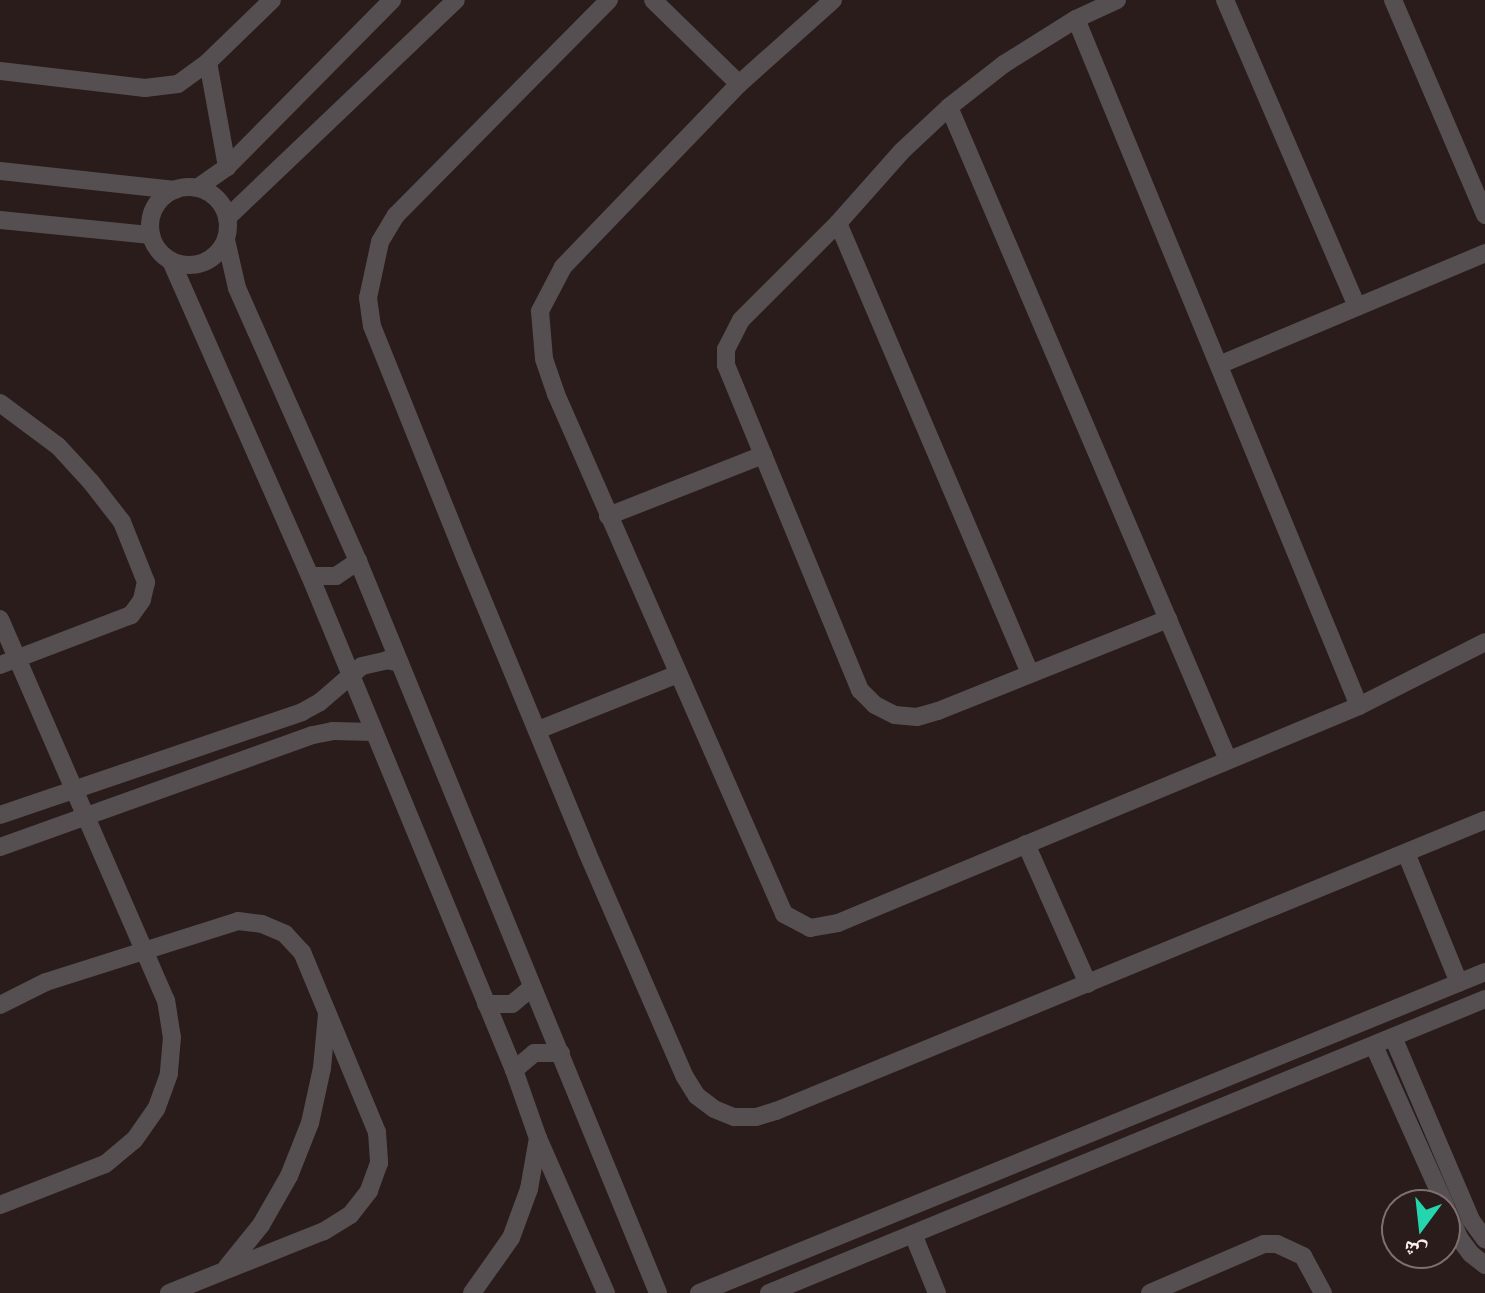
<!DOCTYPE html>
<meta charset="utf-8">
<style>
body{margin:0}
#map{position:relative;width:1485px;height:1293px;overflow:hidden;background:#2a1c1b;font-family:Arial,"Noto Naskh Arabic",sans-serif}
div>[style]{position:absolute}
.minor>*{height:18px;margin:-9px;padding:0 9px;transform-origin:9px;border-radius:9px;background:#564f52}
.minor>.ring{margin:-9px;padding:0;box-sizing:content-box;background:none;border:18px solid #564f52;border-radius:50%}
span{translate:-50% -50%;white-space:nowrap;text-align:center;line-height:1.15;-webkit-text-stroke:6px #2a1c1b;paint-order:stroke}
.north{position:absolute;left:1381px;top:1189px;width:80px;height:80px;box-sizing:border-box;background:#2a1c1b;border:2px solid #7d706f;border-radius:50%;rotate:195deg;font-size:22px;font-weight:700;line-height:32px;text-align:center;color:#faefee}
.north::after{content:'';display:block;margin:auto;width:28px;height:36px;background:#25d5ae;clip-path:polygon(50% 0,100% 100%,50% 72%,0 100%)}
</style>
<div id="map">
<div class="minor">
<div style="left:609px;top:0;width:303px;rotate:134.7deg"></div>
<div style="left:396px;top:215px;width:31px;rotate:121deg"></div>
<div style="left:380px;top:242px;width:57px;rotate:102.1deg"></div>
<div style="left:368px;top:298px;width:28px;rotate:82deg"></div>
<div style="left:372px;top:326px;width:254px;rotate:68.1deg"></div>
<div style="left:467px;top:562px;width:314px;rotate:67.5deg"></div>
<div style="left:587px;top:852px;width:245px;rotate:66.5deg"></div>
<div style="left:685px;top:1077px;width:22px;rotate:58deg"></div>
<div style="left:697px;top:1096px;width:21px;rotate:37deg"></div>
<div style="left:714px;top:1109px;width:22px;rotate:22deg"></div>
<div style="left:734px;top:1117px;width:22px"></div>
<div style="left:756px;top:1117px;width:21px;rotate:-17deg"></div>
<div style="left:776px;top:1111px;width:766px;rotate:-22.32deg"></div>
<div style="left:653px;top:0;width:120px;rotate:44.3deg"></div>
<div style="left:833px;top:0;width:126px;rotate:138.2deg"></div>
<div style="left:739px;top:84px;width:254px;rotate:133.9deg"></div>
<div style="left:563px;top:267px;width:50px;rotate:117.6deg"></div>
<div style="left:540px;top:311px;width:48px;rotate:85.2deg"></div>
<div style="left:544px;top:359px;width:37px;rotate:71deg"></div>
<div style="left:556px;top:394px;width:568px;rotate:66.32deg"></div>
<div style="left:784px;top:914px;width:30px;rotate:28deg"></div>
<div style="left:810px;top:928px;width:28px;rotate:-10deg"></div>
<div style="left:838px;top:923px;width:564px;rotate:-22.61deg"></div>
<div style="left:1359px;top:706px;width:141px;rotate:-26.9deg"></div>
<div style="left:1117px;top:0;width:45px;rotate:155.1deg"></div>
<div style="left:1076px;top:19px;width:85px;rotate:148deg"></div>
<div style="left:1004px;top:64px;width:70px;rotate:142deg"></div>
<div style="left:949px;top:107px;width:64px;rotate:136.9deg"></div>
<div style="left:902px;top:151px;width:96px;rotate:131.6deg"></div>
<div style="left:838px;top:223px;width:137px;rotate:135deg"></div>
<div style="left:741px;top:320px;width:33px;rotate:117deg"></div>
<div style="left:726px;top:349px;width:16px;rotate:90deg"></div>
<div style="left:726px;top:365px;width:352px;rotate:67.6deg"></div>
<div style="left:860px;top:690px;width:21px;rotate:45deg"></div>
<div style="left:875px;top:705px;width:22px;rotate:27deg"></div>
<div style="left:895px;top:715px;width:22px;rotate:5deg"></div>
<div style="left:917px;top:717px;width:22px;rotate:-16deg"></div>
<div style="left:938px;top:711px;width:248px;rotate:-21.8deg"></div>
<div style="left:1225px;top:0;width:334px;rotate:66.7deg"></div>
<div style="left:1393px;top:0;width:234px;rotate:66.8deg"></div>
<div style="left:1076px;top:19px;width:743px;rotate:67.61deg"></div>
<div style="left:208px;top:62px;width:107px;rotate:79.7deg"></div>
<div style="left:0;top:71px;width:146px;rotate:6.7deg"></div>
<div style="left:145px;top:88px;width:33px;rotate:-7deg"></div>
<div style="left:178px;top:84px;width:37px;rotate:-36deg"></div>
<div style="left:208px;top:62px;width:89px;rotate:-44.1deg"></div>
<div style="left:949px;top:107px;width:710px;rotate:66.86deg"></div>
<div style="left:0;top:171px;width:176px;rotate:6.2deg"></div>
<div class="ring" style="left:150px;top:187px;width:60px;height:60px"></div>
<div style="left:197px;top:188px;width:37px;rotate:-35deg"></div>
<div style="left:227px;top:167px;width:235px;rotate:-45.3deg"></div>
<div style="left:227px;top:218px;width:316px;rotate:-43.6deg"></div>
<div style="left:0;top:220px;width:152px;rotate:5.7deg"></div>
<div style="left:838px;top:223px;width:490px;rotate:66.9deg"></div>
<div style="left:226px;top:240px;width:49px;rotate:77.1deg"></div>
<div style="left:237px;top:288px;width:299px;rotate:66.1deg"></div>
<div style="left:358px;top:561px;width:791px;rotate:67.71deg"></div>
<div style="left:171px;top:261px;width:344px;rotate:66.2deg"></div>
<div style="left:310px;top:576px;width:534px;rotate:67.56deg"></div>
<div style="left:514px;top:1070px;width:72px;rotate:70.6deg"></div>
<div style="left:538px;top:1138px;width:169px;rotate:66.3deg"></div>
<div style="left:1219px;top:365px;width:289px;rotate:-22.8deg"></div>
<div style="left:0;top:403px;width:72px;rotate:36.6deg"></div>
<div style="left:58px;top:446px;width:49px;rotate:47.5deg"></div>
<div style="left:91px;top:482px;width:51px;rotate:52.2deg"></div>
<div style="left:122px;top:522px;width:65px;rotate:68.2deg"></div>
<div style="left:146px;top:582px;width:18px;rotate:103deg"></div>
<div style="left:142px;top:600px;width:19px;rotate:126deg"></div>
<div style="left:131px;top:615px;width:140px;rotate:159.1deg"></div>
<div style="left:608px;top:516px;width:167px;rotate:-21.5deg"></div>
<div style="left:310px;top:576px;width:26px"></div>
<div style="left:336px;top:576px;width:27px;rotate:-34deg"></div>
<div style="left:0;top:619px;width:416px;rotate:66.5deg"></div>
<div style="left:166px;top:1000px;width:37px;rotate:81deg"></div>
<div style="left:172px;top:1037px;width:37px;rotate:95deg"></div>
<div style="left:169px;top:1074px;width:37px;rotate:110deg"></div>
<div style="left:156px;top:1109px;width:38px;rotate:125deg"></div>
<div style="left:134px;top:1140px;width:38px;rotate:140deg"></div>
<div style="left:105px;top:1164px;width:113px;rotate:158.7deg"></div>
<div style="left:538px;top:730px;width:151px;rotate:-21.8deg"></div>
<div style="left:0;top:815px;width:319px;rotate:-18.8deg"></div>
<div style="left:302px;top:712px;width:21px;rotate:-29deg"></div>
<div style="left:320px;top:702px;width:55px;rotate:-40.6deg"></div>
<div style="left:362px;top:666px;width:26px;rotate:-13deg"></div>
<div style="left:387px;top:660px;width:13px;rotate:13deg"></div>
<div style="left:1026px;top:844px;width:153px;rotate:66.1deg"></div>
<div style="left:0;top:847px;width:332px;rotate:-19.7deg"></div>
<div style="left:313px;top:735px;width:20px;rotate:-11deg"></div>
<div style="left:333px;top:731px;width:41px;rotate:1.4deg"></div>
<div style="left:1406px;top:853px;width:140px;rotate:67.8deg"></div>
<div style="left:486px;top:1004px;width:26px"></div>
<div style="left:512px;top:1004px;width:26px;rotate:-40deg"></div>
<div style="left:0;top:1005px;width:51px;rotate:-26.6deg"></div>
<div style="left:46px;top:982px;width:201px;rotate:-17.6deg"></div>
<div style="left:238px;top:921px;width:24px;rotate:7deg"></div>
<div style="left:262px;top:924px;width:25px;rotate:23deg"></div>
<div style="left:285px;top:934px;width:25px;rotate:47deg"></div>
<div style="left:302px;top:952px;width:195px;rotate:67.4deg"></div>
<div style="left:377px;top:1132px;width:31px;rotate:86deg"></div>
<div style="left:379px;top:1163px;width:30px;rotate:110deg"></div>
<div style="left:369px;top:1191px;width:31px;rotate:128deg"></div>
<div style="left:350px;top:1215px;width:31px;rotate:148deg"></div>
<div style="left:324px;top:1231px;width:167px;rotate:158.2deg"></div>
<div style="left:1393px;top:1037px;width:199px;rotate:66.9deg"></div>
<div style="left:1471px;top:1220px;width:24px;rotate:54deg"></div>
<div style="left:1374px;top:1046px;width:174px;rotate:65.9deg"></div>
<div style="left:514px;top:1070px;width:26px;rotate:-40deg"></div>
<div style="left:534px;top:1053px;width:27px"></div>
<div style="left:1445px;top:1206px;width:35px;rotate:66deg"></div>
<div style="left:1459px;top:1238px;width:20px;rotate:53deg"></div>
<div style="left:1471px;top:1254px;width:18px;rotate:38deg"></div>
<div style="left:913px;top:1234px;width:64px;rotate:67.9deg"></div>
<div style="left:227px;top:1267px;width:54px;rotate:-51deg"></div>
<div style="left:261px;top:1225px;width:56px;rotate:-60.3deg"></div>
<div style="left:289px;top:1176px;width:57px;rotate:-68.4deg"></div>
<div style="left:310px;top:1123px;width:56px;rotate:-77.7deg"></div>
<div style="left:322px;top:1068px;width:54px;rotate:-84.7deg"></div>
<div style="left:472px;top:1293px;width:67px;rotate:-54.7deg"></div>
<div style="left:511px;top:1238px;width:52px;rotate:-69.8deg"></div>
<div style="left:529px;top:1189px;width:52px;rotate:-80deg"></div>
<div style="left:699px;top:1293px;width:849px;rotate:-22.21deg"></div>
<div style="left:769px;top:1293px;width:774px;rotate:-22.32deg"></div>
<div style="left:1150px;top:1293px;width:124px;rotate:-23.3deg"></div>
<div style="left:1264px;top:1244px;width:13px"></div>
<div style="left:1277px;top:1244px;width:29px;rotate:25deg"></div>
<div style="left:1303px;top:1256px;width:42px;rotate:61.6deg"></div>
</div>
<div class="north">ش</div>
</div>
